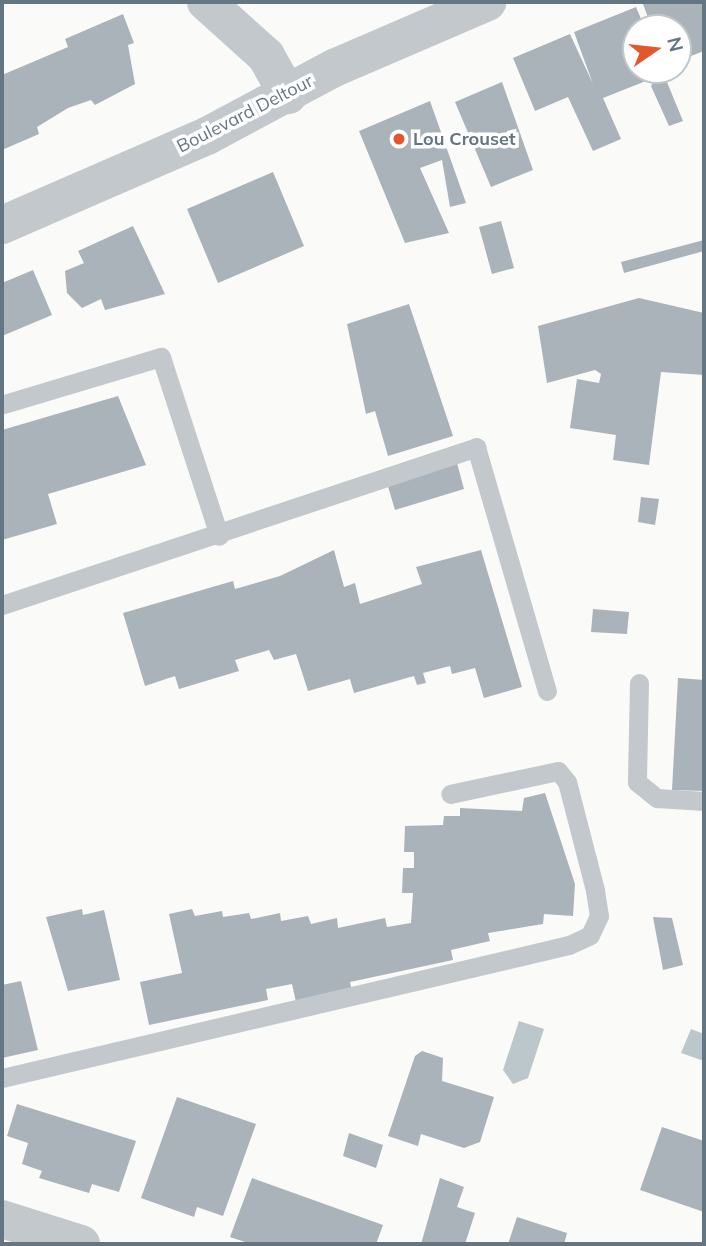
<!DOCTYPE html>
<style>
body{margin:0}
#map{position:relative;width:706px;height:1246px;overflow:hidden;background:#fafaf8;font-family:Mulish,sans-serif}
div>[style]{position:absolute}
.water>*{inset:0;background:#bbc7cb}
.building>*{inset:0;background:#aab3b9}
.service>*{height:19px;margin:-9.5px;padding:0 9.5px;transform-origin:9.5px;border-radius:9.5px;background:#c3c8cc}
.minor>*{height:38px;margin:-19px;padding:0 19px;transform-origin:19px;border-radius:19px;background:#c3c8cc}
.tertiary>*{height:38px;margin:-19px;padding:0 19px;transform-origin:19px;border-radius:19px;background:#c3c8cc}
.dots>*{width:19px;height:19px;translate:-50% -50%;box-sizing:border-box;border:4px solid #fff;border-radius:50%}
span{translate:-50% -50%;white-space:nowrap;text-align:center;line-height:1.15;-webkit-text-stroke:7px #fff;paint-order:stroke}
.street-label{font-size:18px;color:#657683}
.poi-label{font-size:18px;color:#657683;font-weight:700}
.left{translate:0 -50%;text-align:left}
.frame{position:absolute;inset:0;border:4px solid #657683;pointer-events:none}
.north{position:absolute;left:622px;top:14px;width:70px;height:70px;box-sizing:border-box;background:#fff;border:2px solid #c1c8cd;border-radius:50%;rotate:76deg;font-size:19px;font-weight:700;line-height:28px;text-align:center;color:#657683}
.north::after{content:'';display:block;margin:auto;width:24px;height:32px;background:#e4572e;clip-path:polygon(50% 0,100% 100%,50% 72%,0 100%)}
</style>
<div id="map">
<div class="water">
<div style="clip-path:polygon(519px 1021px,544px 1029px,528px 1078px,513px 1084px,503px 1070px)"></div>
<div style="clip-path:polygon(691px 1029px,704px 1034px,704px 1061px,681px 1053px)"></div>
</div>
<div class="building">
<div style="clip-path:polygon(704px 2px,704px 51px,678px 61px,678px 28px,652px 28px,643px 4px)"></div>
<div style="clip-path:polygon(636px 7px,645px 28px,636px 28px,636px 70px,662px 70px,683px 121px,669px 126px,651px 86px,656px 77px,603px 98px,621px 139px,593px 151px,568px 97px,535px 111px,513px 58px,570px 34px,593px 84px,574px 32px)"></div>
<div style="clip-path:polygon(123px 14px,134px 43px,128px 45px,135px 84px,95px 105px,91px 100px,68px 108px,37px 127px,39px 134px,2px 150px,2px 75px,68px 47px,65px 39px)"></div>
<div style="clip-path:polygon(502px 82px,533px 170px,491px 187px,455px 102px)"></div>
<div style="clip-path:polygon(430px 101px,466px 203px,450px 207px,442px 160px,420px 168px,449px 233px,405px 243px,359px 131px)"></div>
<div style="clip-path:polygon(273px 172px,304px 246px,218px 283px,187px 209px)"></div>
<div style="clip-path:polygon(501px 221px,514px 268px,492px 274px,479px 227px)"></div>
<div style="clip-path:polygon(133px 226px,165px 294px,105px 310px,101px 299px,82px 308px,67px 293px,65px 271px,84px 263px,78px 251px)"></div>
<div style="clip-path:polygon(704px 240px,704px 251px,624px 273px,621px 262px)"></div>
<div style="clip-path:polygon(33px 270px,52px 315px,2px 336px,2px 283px)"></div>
<div style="clip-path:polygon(639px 298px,704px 313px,704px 375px,661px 372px,649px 465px,613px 460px,616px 435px,570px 428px,577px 379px,599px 383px,601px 374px,595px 370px,547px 383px,538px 326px)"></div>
<div style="clip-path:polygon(409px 304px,453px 436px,388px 456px,375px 411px,366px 414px,347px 324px)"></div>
<div style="clip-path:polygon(118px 396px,146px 465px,48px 494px,57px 524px,2px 540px,2px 430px)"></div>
<div style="clip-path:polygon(457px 463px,464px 489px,395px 510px,387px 483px)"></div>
<div style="clip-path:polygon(641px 497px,659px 499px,655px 525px,638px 522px)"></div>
<div style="clip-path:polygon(334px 550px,344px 587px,355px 583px,360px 604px,422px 584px,416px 567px,481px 550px,522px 687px,484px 698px,475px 668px,452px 674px,450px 666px,423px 673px,426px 683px,417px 685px,414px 676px,354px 693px,350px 679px,308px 691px,296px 654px,274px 660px,269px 650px,235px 660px,239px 671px,179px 689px,175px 676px,145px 686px,123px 613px,233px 581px,235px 589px,280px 576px)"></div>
<div style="clip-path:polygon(593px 609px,629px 612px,627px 634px,591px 632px)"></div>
<div style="clip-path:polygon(678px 678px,704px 680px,704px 791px,672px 790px)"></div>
<div style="clip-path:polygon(545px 793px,575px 884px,573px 916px,544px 914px,543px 924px,488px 933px,490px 941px,451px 950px,453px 960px,350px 982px,352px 991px,296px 1002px,292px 984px,266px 989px,268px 1000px,149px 1025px,140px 982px,182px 973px,169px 914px,192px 909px,195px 916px,222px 911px,223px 917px,249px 913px,251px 919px,280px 913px,281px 921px,308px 916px,311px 924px,337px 918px,338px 928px,385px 918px,387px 927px,411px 923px,413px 893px,402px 893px,403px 868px,414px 868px,414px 852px,404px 852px,405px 826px,443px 825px,444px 816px,460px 816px,460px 808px,522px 811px,524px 798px)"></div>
<div style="clip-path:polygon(82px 909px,83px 915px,104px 910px,120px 980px,68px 991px,46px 917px)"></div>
<div style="clip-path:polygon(653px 917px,672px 918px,683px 965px,663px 970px)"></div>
<div style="clip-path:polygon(21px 981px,38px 1050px,2px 1058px,2px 985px)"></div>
<div style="clip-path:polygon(422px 1051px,443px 1058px,442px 1081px,494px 1097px,480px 1142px,464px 1148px,421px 1134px,418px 1146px,388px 1136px,415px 1056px)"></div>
<div style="clip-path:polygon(177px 1097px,256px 1124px,223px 1216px,197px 1207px,194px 1217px,141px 1198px)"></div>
<div style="clip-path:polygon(17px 1104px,136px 1141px,119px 1192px,92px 1184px,89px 1193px,39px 1178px,42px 1171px,22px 1164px,28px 1143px,7px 1136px)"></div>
<div style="clip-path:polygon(662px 1127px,704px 1141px,704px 1212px,640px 1190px)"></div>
<div style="clip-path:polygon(349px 1133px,383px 1145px,376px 1168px,343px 1156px)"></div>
<div style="clip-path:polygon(252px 1178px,383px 1225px,376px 1244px,251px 1244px,230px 1237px)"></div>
<div style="clip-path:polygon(440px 1178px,464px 1187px,457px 1207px,475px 1213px,465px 1244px,421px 1244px)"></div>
<div style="clip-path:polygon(517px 1217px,567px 1233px,564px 1244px,508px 1244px)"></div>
</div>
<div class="service">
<div style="left:4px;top:404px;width:164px;rotate:-16.7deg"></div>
<div style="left:161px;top:357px;width:188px;rotate:72deg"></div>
<div style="left:2px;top:605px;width:500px;rotate:-18.4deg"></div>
<div style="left:476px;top:447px;width:254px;rotate:73.8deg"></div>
<div style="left:639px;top:683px;width:99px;rotate:91.2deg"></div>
<div style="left:637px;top:782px;width:26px;rotate:39deg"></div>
<div style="left:657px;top:798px;width:47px;rotate:3.7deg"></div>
<div style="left:2px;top:1078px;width:582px;rotate:-13.2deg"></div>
<div style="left:569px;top:945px;width:23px;rotate:-25deg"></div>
<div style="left:590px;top:935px;width:21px;rotate:-65deg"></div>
<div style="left:599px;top:916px;width:26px;rotate:-99deg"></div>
<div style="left:595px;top:890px;width:112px;rotate:-104.5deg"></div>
<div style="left:567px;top:782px;width:14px;rotate:-129deg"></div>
<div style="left:558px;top:771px;width:110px;rotate:168deg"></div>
</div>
<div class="minor">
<div style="left:206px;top:2px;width:81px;rotate:42deg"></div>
<div style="left:266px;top:56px;width:45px;rotate:60.6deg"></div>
<div style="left:2px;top:1219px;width:83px;rotate:17.6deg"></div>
</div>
<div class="tertiary">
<div style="left:2px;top:225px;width:223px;rotate:-23.5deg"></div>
<div style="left:207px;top:136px;width:144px;rotate:-28.2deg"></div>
<div style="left:334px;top:68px;width:167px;rotate:-23.3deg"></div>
</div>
<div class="dots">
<div style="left:399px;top:139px;background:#e4572e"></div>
</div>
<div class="street-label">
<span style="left:245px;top:114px;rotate:-27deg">Boulevard Deltour</span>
</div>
<div class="poi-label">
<span class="left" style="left:413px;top:139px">Lou Crouset</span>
</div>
<div class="frame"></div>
<div class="north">N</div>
</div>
